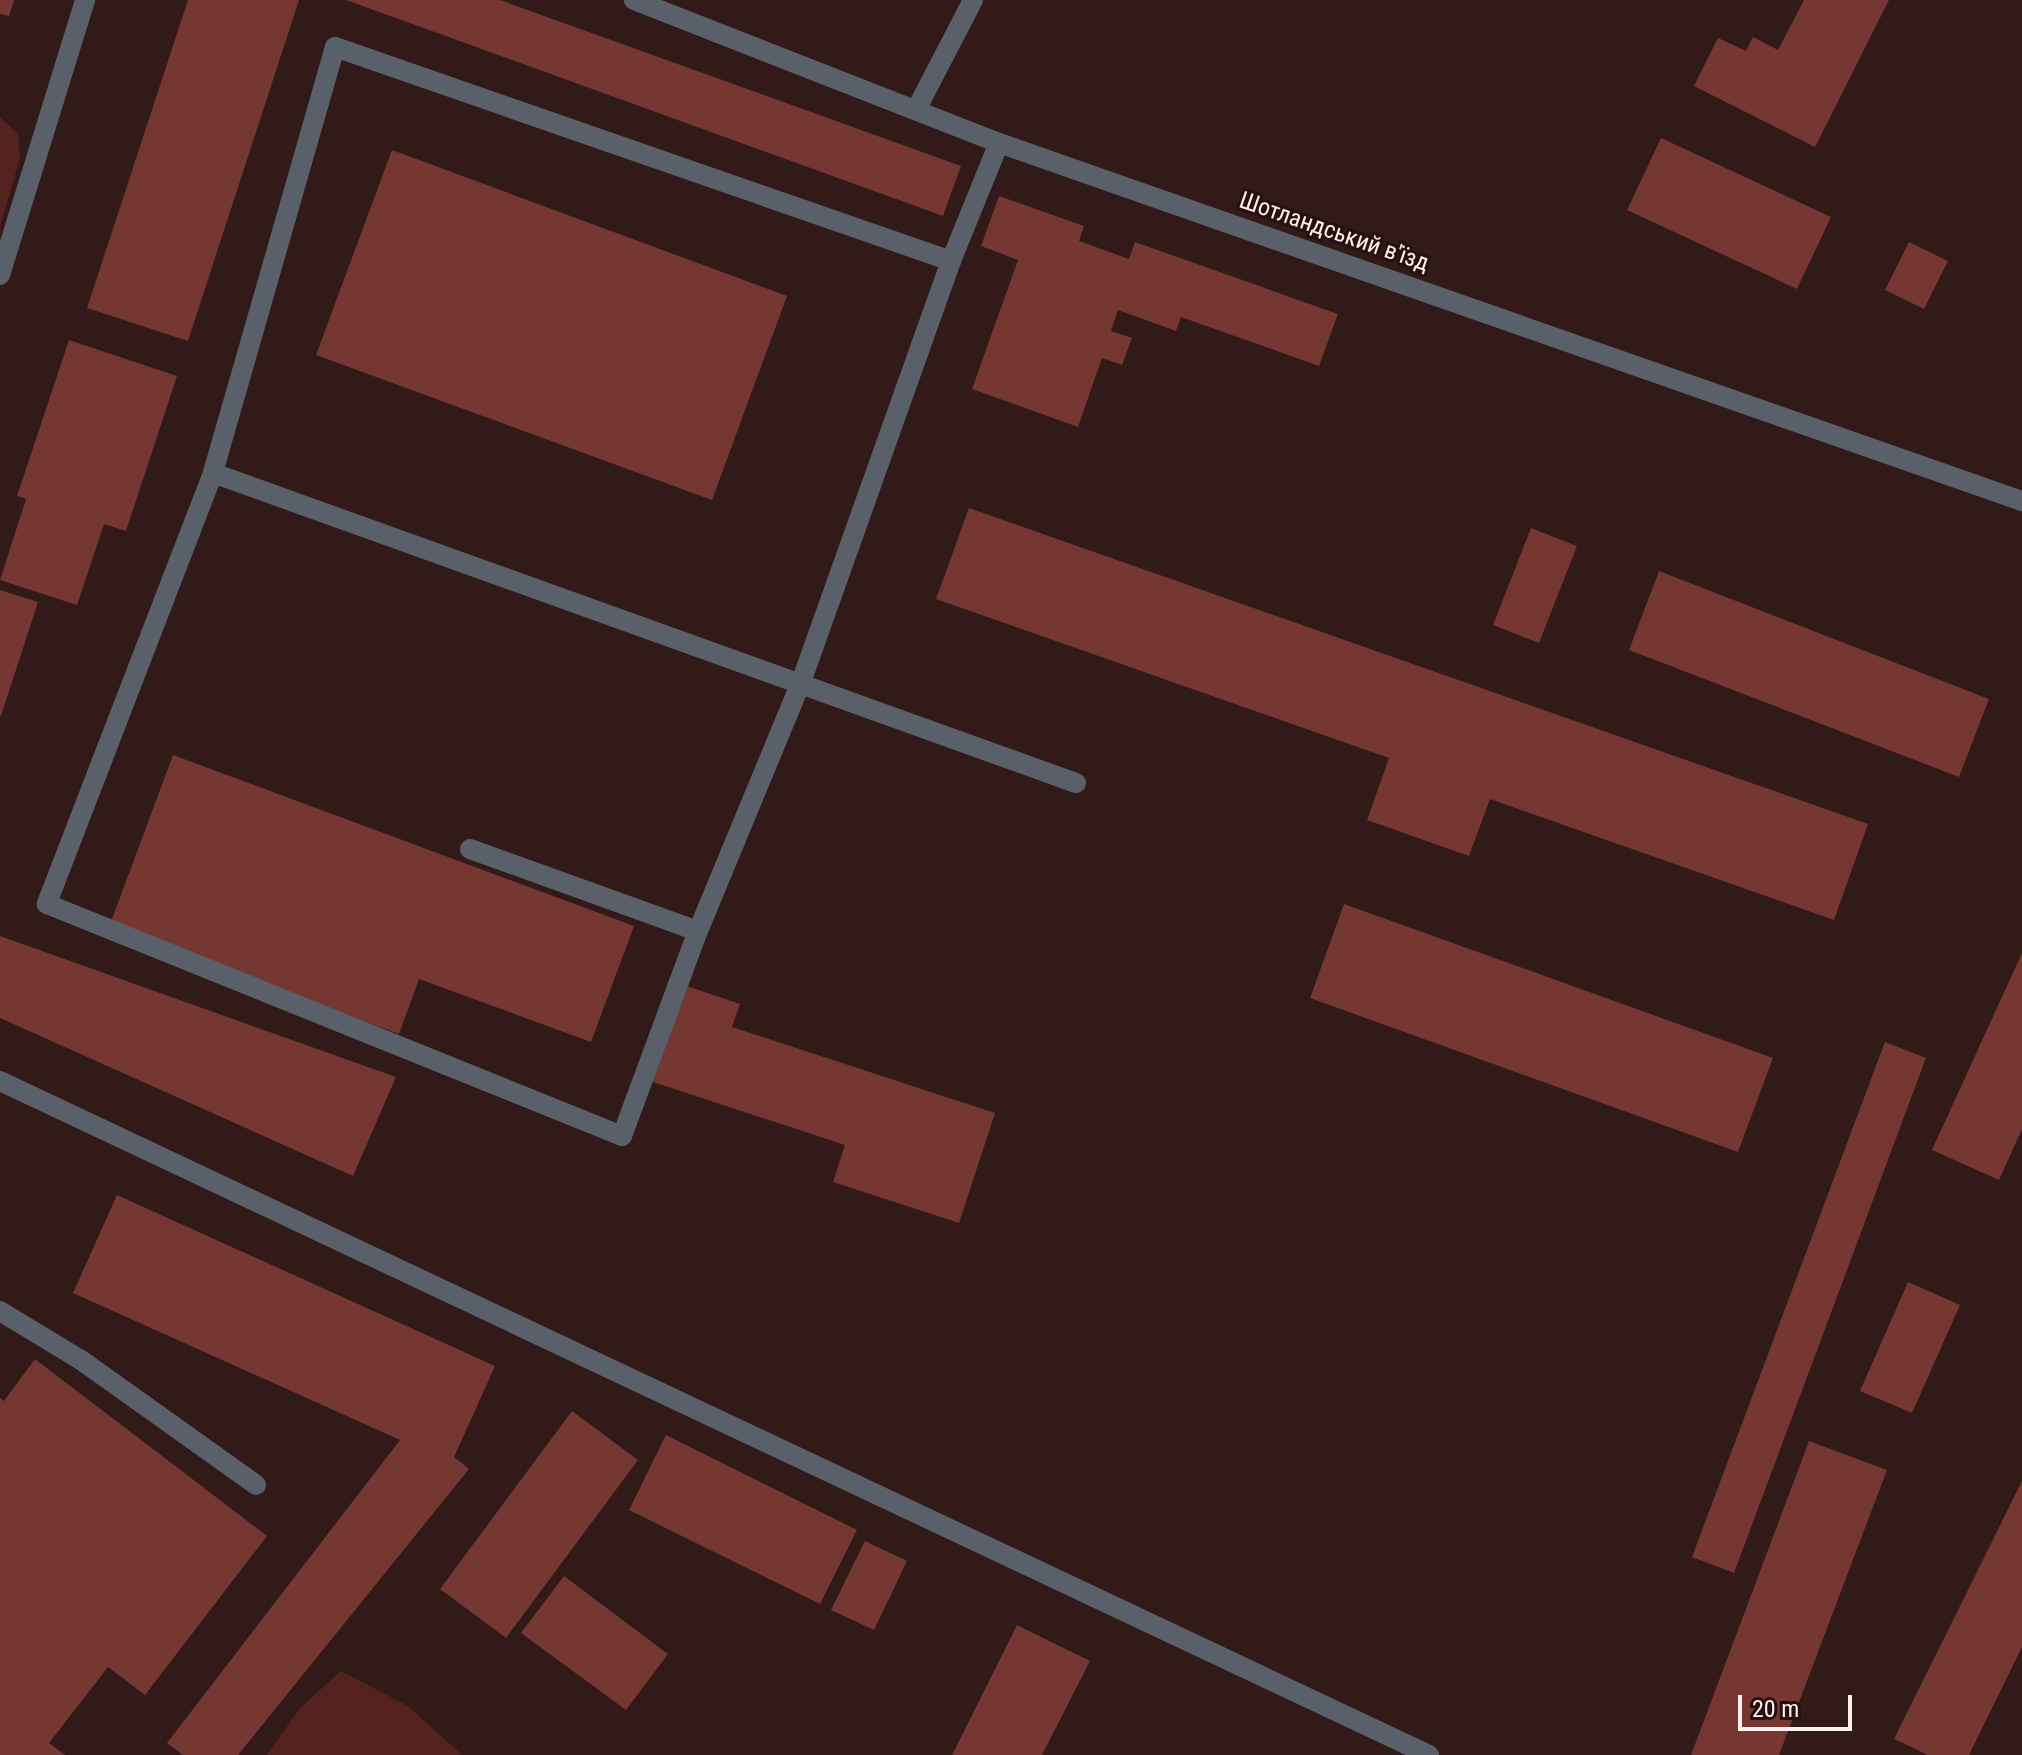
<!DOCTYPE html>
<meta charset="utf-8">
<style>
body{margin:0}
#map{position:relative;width:2022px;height:1755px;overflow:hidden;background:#311a17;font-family:"Roboto Condensed",sans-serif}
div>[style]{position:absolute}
.green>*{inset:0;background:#55231f}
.building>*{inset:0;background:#743732}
.service>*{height:20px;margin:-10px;padding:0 10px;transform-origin:10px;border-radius:10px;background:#5a606a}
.minor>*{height:20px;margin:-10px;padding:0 10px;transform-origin:10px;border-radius:10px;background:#5a606a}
span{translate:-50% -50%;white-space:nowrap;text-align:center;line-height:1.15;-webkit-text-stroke:6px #27100e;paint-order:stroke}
.street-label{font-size:24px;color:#fef0ee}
.scale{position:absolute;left:1738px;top:1695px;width:114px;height:36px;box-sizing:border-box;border:4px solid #fef0ee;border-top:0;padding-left:10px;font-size:24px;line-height:28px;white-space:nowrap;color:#fef0ee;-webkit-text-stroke:6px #27100e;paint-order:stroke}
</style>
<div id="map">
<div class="green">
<div style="clip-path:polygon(0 117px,18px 134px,20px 158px,0 227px)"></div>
<div style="clip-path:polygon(341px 1671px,408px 1706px,462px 1755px,267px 1755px,300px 1708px)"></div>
</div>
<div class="building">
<div style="clip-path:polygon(0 0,14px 0,9px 16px,0 14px)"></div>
<div style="clip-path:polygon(188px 0,299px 0,188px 341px,87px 308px)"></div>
<div style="clip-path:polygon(346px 0,500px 0,961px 166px,943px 216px)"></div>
<div style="clip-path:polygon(1804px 0,1889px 0,1815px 147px,1694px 86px,1718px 38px,1746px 51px,1753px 37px,1778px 50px)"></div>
<div style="clip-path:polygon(1661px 138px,1831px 217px,1797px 289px,1627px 210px)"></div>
<div style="clip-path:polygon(392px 150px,787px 296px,712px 500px,316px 355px)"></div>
<div style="clip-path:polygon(999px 196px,1084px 226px,1079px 241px,1129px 259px,1135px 242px,1338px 314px,1319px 366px,1181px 317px,1176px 331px,1118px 310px,1111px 331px,1132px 338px,1122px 365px,1102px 358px,1078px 427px,972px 389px,1018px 260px,981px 246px)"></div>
<div style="clip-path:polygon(1909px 242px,1948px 261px,1924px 309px,1885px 290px)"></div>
<div style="clip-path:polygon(69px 340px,177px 376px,126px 531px,104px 524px,77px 605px,0 580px,26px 499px,17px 496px)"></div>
<div style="clip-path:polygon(969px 508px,1868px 824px,1834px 920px,1490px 799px,1469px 856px,1367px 820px,1389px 758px,936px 599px)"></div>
<div style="clip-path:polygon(1531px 528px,1577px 546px,1539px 643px,1493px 625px)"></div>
<div style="clip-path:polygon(1659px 571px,1989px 699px,1959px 777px,1629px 650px)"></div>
<div style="clip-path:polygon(0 590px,38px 602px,1px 716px,0 716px)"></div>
<div style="clip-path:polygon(173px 755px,634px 926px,591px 1042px,419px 979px,399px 1034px,109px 927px)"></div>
<div style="clip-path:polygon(1344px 904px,1773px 1058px,1738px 1152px,1310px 998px)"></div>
<div style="clip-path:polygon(0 936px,396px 1077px,353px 1176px,0 1018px)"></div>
<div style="clip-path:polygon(2022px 953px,2022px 1129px,1999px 1180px,1932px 1150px)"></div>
<div style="clip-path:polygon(684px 985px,740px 1004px,732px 1027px,995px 1113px,959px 1223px,833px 1182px,845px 1145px,653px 1082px)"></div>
<div style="clip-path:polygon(1885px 1042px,1926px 1058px,1734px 1573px,1692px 1557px)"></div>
<div style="clip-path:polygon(117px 1195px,495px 1366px,454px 1457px,469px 1469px,238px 1755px,183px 1755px,167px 1743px,400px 1440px,73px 1293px)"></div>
<div style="clip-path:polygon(1908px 1282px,1960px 1305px,1912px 1413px,1860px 1391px)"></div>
<div style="clip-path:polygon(35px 1359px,267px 1536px,145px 1695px,108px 1667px,49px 1743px,65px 1755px,0 1755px,0 1398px,4px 1401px)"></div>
<div style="clip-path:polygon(572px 1411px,638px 1460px,506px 1638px,440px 1589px)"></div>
<div style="clip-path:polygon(666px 1435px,857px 1530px,820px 1604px,629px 1510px)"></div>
<div style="clip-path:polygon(1809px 1441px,1887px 1470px,1779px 1755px,1691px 1755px)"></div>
<div style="clip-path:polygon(2022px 1481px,2022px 1647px,1969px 1755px,1928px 1755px,1894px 1739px)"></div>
<div style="clip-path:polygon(865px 1541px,907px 1561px,874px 1630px,831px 1610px)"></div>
<div style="clip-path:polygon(564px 1576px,668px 1654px,626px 1710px,521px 1633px)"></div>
<div style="clip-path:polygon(1017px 1625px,1090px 1661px,1042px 1755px,952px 1755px)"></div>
</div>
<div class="service">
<div style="left:916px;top:110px;width:124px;rotate:-62.6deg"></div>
<div style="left:951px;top:261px;width:652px;rotate:-160.84deg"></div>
<div style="left:335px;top:47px;width:443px;rotate:106deg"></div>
<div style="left:213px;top:473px;width:462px;rotate:111.1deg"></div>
<div style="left:47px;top:904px;width:620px;rotate:21.97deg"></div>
<div style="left:622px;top:1136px;width:219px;rotate:-69.7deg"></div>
<div style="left:698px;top:931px;width:266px;rotate:-67.5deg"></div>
<div style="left:800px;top:685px;width:450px;rotate:-70.4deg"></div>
<div style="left:951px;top:261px;width:127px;rotate:-67.9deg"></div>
<div style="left:213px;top:473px;width:917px;rotate:19.76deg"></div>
<div style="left:470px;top:849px;width:242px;rotate:19.8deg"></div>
<div style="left:0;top:1311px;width:95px;rotate:31.2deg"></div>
<div style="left:81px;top:1360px;width:215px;rotate:35.5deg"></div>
</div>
<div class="minor">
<div style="left:634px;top:0;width:392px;rotate:21.4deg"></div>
<div style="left:999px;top:143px;width:1084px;rotate:19.29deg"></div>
<div style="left:0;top:275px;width:288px;rotate:-72.8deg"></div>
<div style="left:0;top:1081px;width:1580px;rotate:25.25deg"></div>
</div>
<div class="street-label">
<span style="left:1334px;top:232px;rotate:19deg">Шотландський в'їзд</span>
</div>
<div class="scale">20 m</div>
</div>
